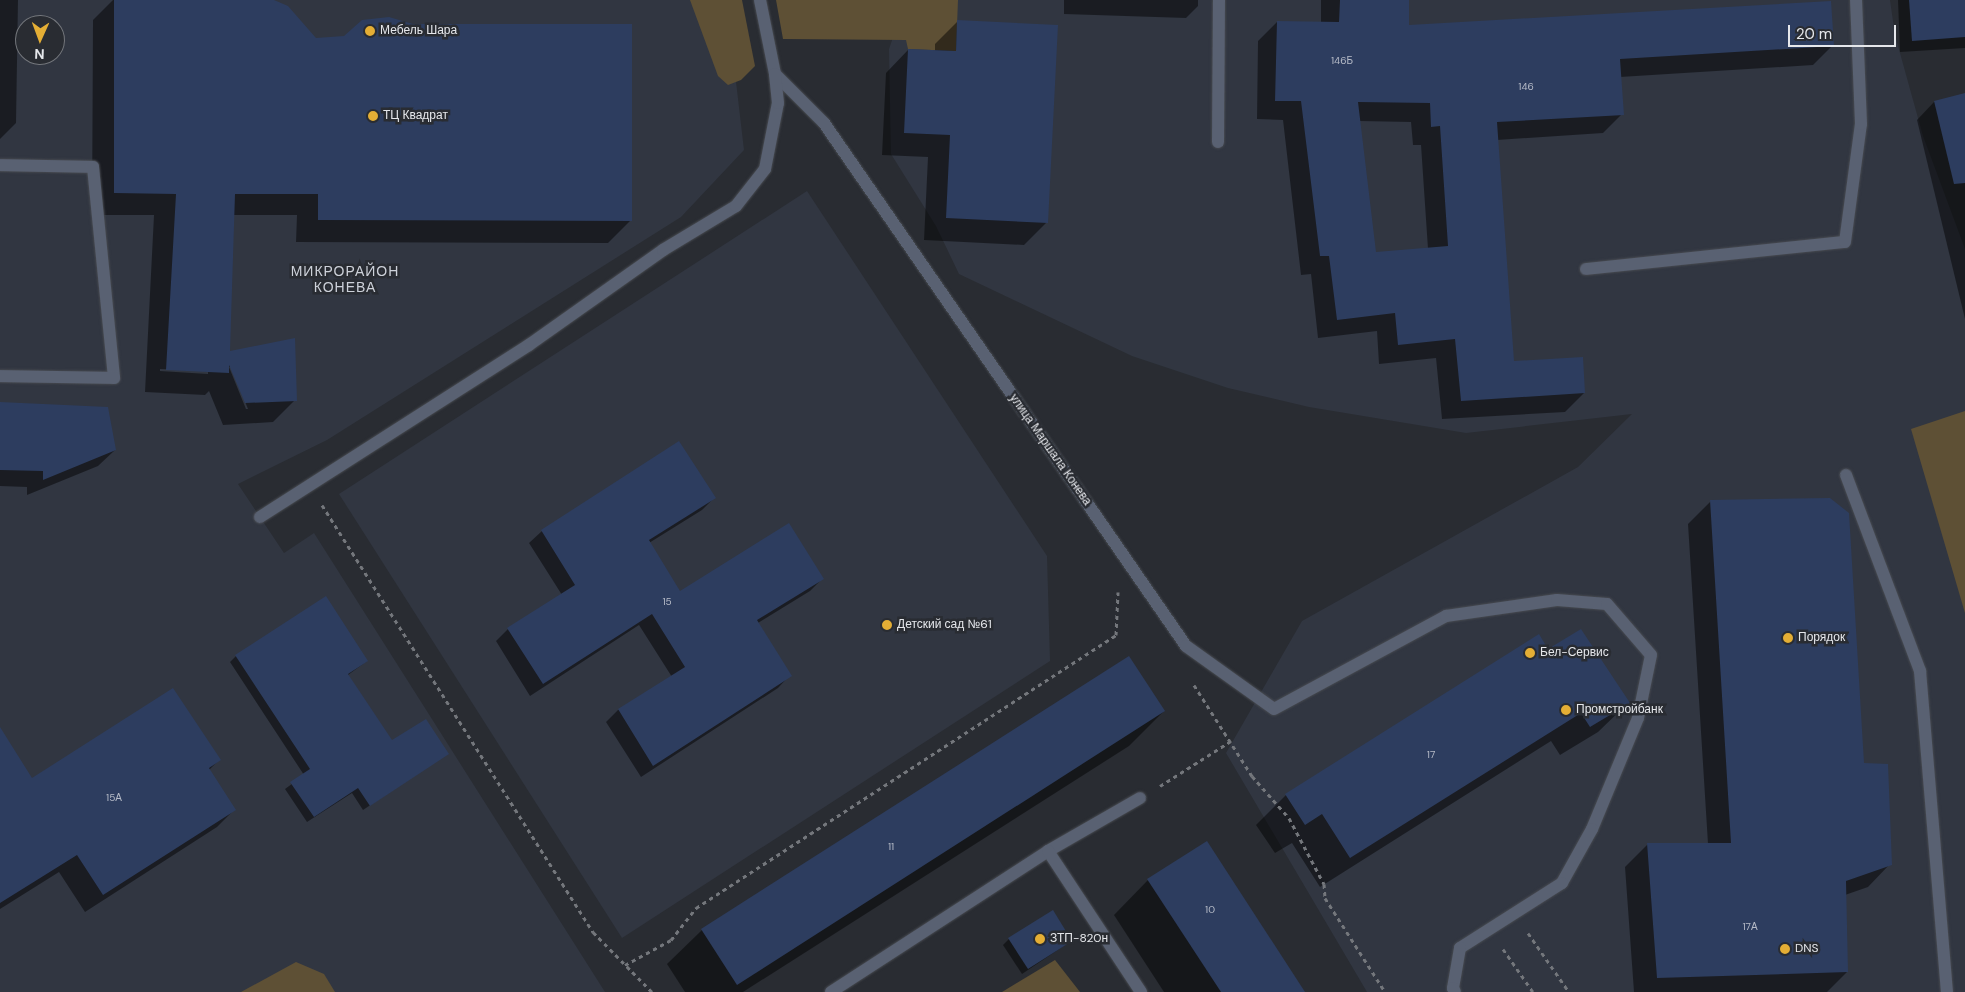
<!DOCTYPE html>
<meta charset="utf-8">
<style>
body{margin:0}
#map{position:relative;width:1965px;height:992px;overflow:hidden;background:#292c32;font-family:"DM Sans",sans-serif}
div>[style]{position:absolute}
.built>*{inset:0;background:#313641}
.green>*{inset:0;background:#5e5035}
.shadow>*{inset:0;background:#0007}
.building>*{inset:0;background:#2d3d5f}
.path>*{height:3px;margin-top:-1.5px;transform-origin:0;background:repeating-linear-gradient(90deg,#74777c 0 4px,transparent 0 8px)}
.roads{filter:drop-shadow(0 0 1px #474a50) drop-shadow(0 0 1px #474a50)}
.lane>*{height:12px;margin:-6px;padding:0 6px;transform-origin:6px;border-radius:6px;background:#596172}
.dots>*{width:14px;height:14px;translate:-50% -50%;box-sizing:border-box;border:2px solid #292c32;border-radius:50%}
span{translate:-50% -50%;white-space:nowrap;text-align:center;line-height:1.15;-webkit-text-stroke:5px #292c32;paint-order:stroke}
.number-label{font-size:10px;color:#b7bcc8}
.number-label span{-webkit-text-stroke-width:0}
.poi-label{font-size:12px;color:#e5e7eb}
.left{translate:0 -50%;text-align:left}
.street-label{font-size:12px;color:#e5e7eb}
.neighbourhood-label{font-size:14px;color:#cdd1d9;letter-spacing:1px}
.north{position:absolute;left:15px;top:15px;width:50px;height:50px;box-sizing:border-box;background:#292c32;border:1px solid #74777c;border-radius:50%;rotate:182deg;font-size:14px;font-weight:700;line-height:20px;text-align:center;color:#e5e7eb}
.north::after{content:'';display:block;margin:auto;width:18px;height:22px;background:#e4ae35;clip-path:polygon(50% 0,100% 100%,50% 72%,0 100%)}
.scale{position:absolute;left:1788px;top:25px;width:108px;height:22px;box-sizing:border-box;border:2px solid #e5e7eb;border-top:0;padding-left:6px;font-size:15px;line-height:18px;white-space:nowrap;color:#e5e7eb;-webkit-text-stroke:4px #292c32;paint-order:stroke}
</style>
<div id="map">
<div class="built">
<div style="clip-path:polygon(evenodd,0 0,713px 0,731px 39px,744px 150px,681px 217px,327px 440px,238px 484px,284px 553px,314px 533px,605px 992px,0 992px,0 0,25px 25px,55px 25px,55px 55px,25px 55px,25px 25px)"></div>
<div style="clip-path:polygon(906px 0,1890px 0,1895px 35px,1923px 136px,1965px 249px,1965px 992px,1367px 992px,1226px 753px,1302px 621px,1578px 467px,1632px 414px,1466px 433px,1309px 407px,1228px 388px,1132px 356px,959px 274px,936px 226px,891px 154px,889px 49px)"></div>
<div style="clip-path:polygon(807px 191px,1047px 556px,1050px 661px,622px 938px,339px 494px)"></div>
</div>
<div class="green">
<div style="clip-path:polygon(690px 0,742px 0,755px 66px,741px 80px,728px 85px,718px 76px)"></div>
<div style="clip-path:polygon(776px 0,958px 0,956px 51px,908px 49px,906px 40px,783px 39px)"></div>
<div style="clip-path:polygon(1965px 411px,1965px 613px,1911px 429px)"></div>
<div style="clip-path:polygon(1055px 960px,1080px 992px,1002px 992px)"></div>
<div style="clip-path:polygon(296px 962px,324px 974px,335px 992px,241px 992px)"></div>
</div>
<div class="shadow">
<div style="clip-path:polygon(0 0,18px 0,16px 123px,0 139px)"></div>
<div style="clip-path:polygon(evenodd,113px 0,270px 0,316px 39px,630px 221px,608px 243px,296px 242px,297px 215px,233px 215px,228px 352px,295px 400px,273px 422px,223px 425px,209px 391px,205px 395px,145px 392px,154px 215px,92px 215px,93px 20px,113px 0,229px 367px,231px 367px,248px 409px,246px 409px,229px 367px,113px 0,160px 369px,208px 371px,208px 374px,160px 371px,160px 369px)"></div>
<div style="clip-path:polygon(1064px 0,1198px 0,1198px 6px,1186px 18px,1064px 14px)"></div>
<div style="clip-path:polygon(evenodd,1321px 0,1408px 0,1408px 27px,1832px 46px,1813px 65px,1620px 77px,1622px 114px,1603px 133px,1497px 140px,1513px 362px,1584px 393px,1565px 412px,1442px 419px,1436px 358px,1379px 364px,1377px 331px,1318px 338px,1311px 274px,1301px 275px,1283px 120px,1257px 119px,1258px 41px,1277px 22px,1321px 23px,1321px 0,1359px 121px,1411px 122px,1413px 145px,1421px 145px,1428px 249px,1375px 254px,1359px 121px)"></div>
<div style="clip-path:polygon(1965px 0,1965px 48px,1900px 52px,1898px 0)"></div>
<div style="clip-path:polygon(958px 21px,1047px 222px,1024px 245px,924px 240px,928px 157px,882px 155px,886px 73px,908px 50px,935px 51px,935px 44px)"></div>
<div style="clip-path:polygon(1965px 95px,1965px 319px,1917px 120px,1934px 102px)"></div>
<div style="clip-path:polygon(0 404px,115px 450px,98px 466px,27px 495px,27px 487px,0 486px)"></div>
<div style="clip-path:polygon(679px 442px,714px 498px,702px 510px,649px 543px,680px 592px,822px 579px,810px 591px,758px 623px,790px 675px,778px 688px,641px 777px,606px 722px,618px 710px,672px 677px,639px 625px,530px 696px,496px 641px,508px 629px,562px 595px,529px 543px,542px 531px)"></div>
<div style="clip-path:polygon(1711px 501px,1890px 864px,1868px 887px,1845px 895px,1847px 972px,1827px 992px,1634px 992px,1625px 867px,1648px 844px,1708px 844px,1688px 524px)"></div>
<div style="clip-path:polygon(1547px 650px,1628px 703px,1598px 732px,1560px 755px,1551px 741px,1320px 887px,1292px 843px,1275px 853px,1256px 825px,1286px 795px)"></div>
<div style="clip-path:polygon(236px 656px,367px 661px,348px 675px,392px 742px,447px 754px,363px 810px,352px 793px,307px 822px,285px 789px,304px 775px,230px 662px)"></div>
<div style="clip-path:polygon(1164px 711px,1129px 746px,743px 992px,685px 992px,667px 964px,702px 930px)"></div>
<div style="clip-path:polygon(0 730px,32px 780px,219px 760px,209px 770px,234px 810px,217px 827px,85px 912px,59px 872px,0 909px)"></div>
<div style="clip-path:polygon(1148px 880px,1304px 992px,1164px 992px,1114px 915px)"></div>
<div style="clip-path:polygon(1009px 939px,1071px 941px,1022px 974px,1003px 945px)"></div>
</div>
<div class="building">
<div style="clip-path:polygon(114px 0,274px 0,288px 6px,316px 38px,344px 36px,362px 20px,389px 17px,413px 24px,632px 24px,632px 221px,318px 220px,318px 194px,235px 194px,230px 351px,295px 338px,297px 401px,245px 403px,229px 365px,229px 373px,166px 370px,176px 194px,114px 193px)"></div>
<div style="clip-path:polygon(evenodd,1340px 0,1409px 0,1409px 25px,1831px 1px,1834px 46px,1620px 59px,1624px 115px,1497px 122px,1514px 361px,1583px 357px,1585px 393px,1461px 401px,1455px 339px,1398px 345px,1395px 313px,1337px 320px,1329px 256px,1320px 256px,1301px 101px,1275px 101px,1277px 21px,1339px 22px,1340px 0,1358px 102px,1430px 103px,1431px 127px,1440px 126px,1448px 246px,1376px 252px,1358px 102px)"></div>
<div style="clip-path:polygon(1909px 0,1965px 0,1965px 37px,1912px 41px)"></div>
<div style="clip-path:polygon(957px 20px,1058px 25px,1048px 223px,946px 218px,950px 135px,904px 133px,908px 49px,956px 51px)"></div>
<div style="clip-path:polygon(1965px 93px,1965px 183px,1954px 184px,1934px 101px)"></div>
<div style="clip-path:polygon(0 402px,108px 407px,116px 450px,43px 480px,43px 471px,0 470px)"></div>
<div style="clip-path:polygon(679px 441px,716px 498px,649px 540px,680px 591px,789px 523px,824px 579px,757px 620px,792px 676px,653px 766px,618px 709px,685px 667px,652px 614px,543px 684px,507px 628px,575px 585px,541px 530px)"></div>
<div style="clip-path:polygon(1830px 498px,1849px 513px,1864px 763px,1888px 764px,1892px 865px,1846px 881px,1848px 972px,1657px 978px,1647px 843px,1731px 843px,1710px 500px)"></div>
<div style="clip-path:polygon(326px 596px,368px 661px,348px 674px,392px 740px,426px 719px,449px 754px,370px 806px,358px 788px,314px 817px,290px 782px,310px 769px,235px 655px)"></div>
<div style="clip-path:polygon(1581px 629px,1630px 703px,1590px 727px,1581px 713px,1350px 858px,1322px 814px,1305px 825px,1285px 794px,1539px 634px,1548px 649px)"></div>
<div style="clip-path:polygon(1129px 656px,1165px 711px,737px 985px,701px 929px)"></div>
<div style="clip-path:polygon(173px 688px,221px 760px,209px 768px,236px 810px,103px 895px,77px 855px,0 903px,0 727px,32px 778px)"></div>
<div style="clip-path:polygon(1207px 841px,1305px 992px,1221px 992px,1147px 879px)"></div>
<div style="clip-path:polygon(1053px 910px,1072px 941px,1028px 969px,1008px 938px)"></div>
</div>
<div class="path">
<div style="left:322px;top:505px;width:506px;rotate:57.6deg"></div>
<div style="left:593px;top:932px;width:84px;rotate:45.5deg"></div>
<div style="left:1194px;top:685px;width:108px;rotate:57.5deg"></div>
<div style="left:1252px;top:776px;width:56px;rotate:48.6deg"></div>
<div style="left:1289px;top:818px;width:75px;rotate:62.1deg"></div>
<div style="left:1324px;top:884px;width:14px;rotate:86deg"></div>
<div style="left:1325px;top:898px;width:112px;rotate:57.4deg"></div>
<div style="left:1160px;top:786px;width:84px;rotate:-32.4deg"></div>
<div style="left:1528px;top:933px;width:72px;rotate:55.2deg"></div>
<div style="left:1503px;top:949px;width:52px;rotate:55.1deg"></div>
<div style="left:625px;top:965px;width:52px;rotate:-28.5deg"></div>
<div style="left:671px;top:940px;width:41px;rotate:-52deg"></div>
<div style="left:696px;top:908px;width:501px;rotate:-33.02deg"></div>
<div style="left:1116px;top:635px;width:43px;rotate:-87.3deg"></div>
</div>
<div class="roads">
<div class="lane">
<div style="left:760px;top:0;width:76px;rotate:78.5deg"></div>
<div style="left:775px;top:74px;width:69px;rotate:45deg"></div>
<div style="left:824px;top:123px;width:636px;rotate:55.31deg"></div>
<div style="left:1186px;top:646px;width:108px;rotate:35.6deg"></div>
<div style="left:1274px;top:709px;width:196px;rotate:-28.4deg"></div>
<div style="left:1446px;top:616px;width:112px;rotate:-8.2deg"></div>
<div style="left:1557px;top:600px;width:50px;rotate:4.6deg"></div>
<div style="left:1607px;top:604px;width:67px;rotate:49.2deg"></div>
<div style="left:1651px;top:655px;width:64px;rotate:101.7deg"></div>
<div style="left:1638px;top:718px;width:120px;rotate:112.5deg"></div>
<div style="left:1592px;top:829px;width:62px;rotate:119.1deg"></div>
<div style="left:1562px;top:883px;width:121px;rotate:147.5deg"></div>
<div style="left:1460px;top:948px;width:41px;rotate:99.9deg"></div>
<div style="left:1453px;top:988px;width:4px;rotate:63deg"></div>
<div style="left:1218px;top:142px;width:142px;rotate:-89.6deg"></div>
<div style="left:0;top:165px;width:93px;rotate:1.2deg"></div>
<div style="left:93px;top:167px;width:212px;rotate:84.3deg"></div>
<div style="left:114px;top:378px;width:114px;rotate:-179deg"></div>
<div style="left:1586px;top:269px;width:260px;rotate:-6deg"></div>
<div style="left:1845px;top:242px;width:119px;rotate:-82.3deg"></div>
<div style="left:1861px;top:124px;width:124px;rotate:-92.3deg"></div>
<div style="left:1846px;top:475px;width:210px;rotate:69.3deg"></div>
<div style="left:1920px;top:671px;width:322px;rotate:85.2deg"></div>
<div style="left:260px;top:517px;width:319px;rotate:-32.6deg"></div>
<div style="left:529px;top:345px;width:164px;rotate:-35.3deg"></div>
<div style="left:663px;top:250px;width:85px;rotate:-31.1deg"></div>
<div style="left:736px;top:206px;width:47px;rotate:-51.9deg"></div>
<div style="left:765px;top:169px;width:67px;rotate:-78.9deg"></div>
<div style="left:778px;top:103px;width:29px;rotate:-96deg"></div>
<div style="left:1048px;top:851px;width:106px;rotate:-29.9deg"></div>
<div style="left:831px;top:992px;width:259px;rotate:-33deg"></div>
<div style="left:1048px;top:851px;width:169px;rotate:56.6deg"></div>
</div>
</div>
<div class="dots">
<div style="left:370px;top:31px;background:#e4ae35"></div>
<div style="left:373px;top:116px;background:#e4ae35"></div>
<div style="left:887px;top:625px;background:#e4ae35"></div>
<div style="left:1788px;top:638px;background:#e4ae35"></div>
<div style="left:1530px;top:653px;background:#e4ae35"></div>
<div style="left:1566px;top:710px;background:#e4ae35"></div>
<div style="left:1040px;top:939px;background:#e4ae35"></div>
<div style="left:1785px;top:949px;background:#e4ae35"></div>
</div>
<div class="number-label">
<span style="left:1342px;top:61px">146Б</span>
<span style="left:1526px;top:87px">146</span>
<span style="left:667px;top:602px">15</span>
<span style="left:1431px;top:755px">17</span>
<span style="left:114px;top:798px">15А</span>
<span style="left:891px;top:847px">11</span>
<span style="left:1210px;top:910px">10</span>
<span style="left:1750px;top:927px">17А</span>
</div>
<div class="poi-label">
<span class="left" style="left:380px;top:31px">Мебель Шара</span>
<span class="left" style="left:383px;top:116px">ТЦ Квадрат</span>
<span class="left" style="left:897px;top:625px">Детский сад №61</span>
<span class="left" style="left:1798px;top:638px">Порядок</span>
<span class="left" style="left:1540px;top:653px">Бел-Сервис</span>
<span class="left" style="left:1576px;top:710px">Промстройбанк</span>
<span class="left" style="left:1050px;top:939px">ЗТП-820н</span>
<span class="left" style="left:1795px;top:949px">DNS</span>
</div>
<div class="street-label">
<span style="left:1050px;top:450px;rotate:55deg">улица Маршала Конева</span>
</div>
<div class="neighbourhood-label">
<span style="left:345px;top:279px">МИКРОРАЙОН<br>КОНЕВА</span>
</div>
<div class="north">N</div>
<div class="scale">20 m</div>
</div>
